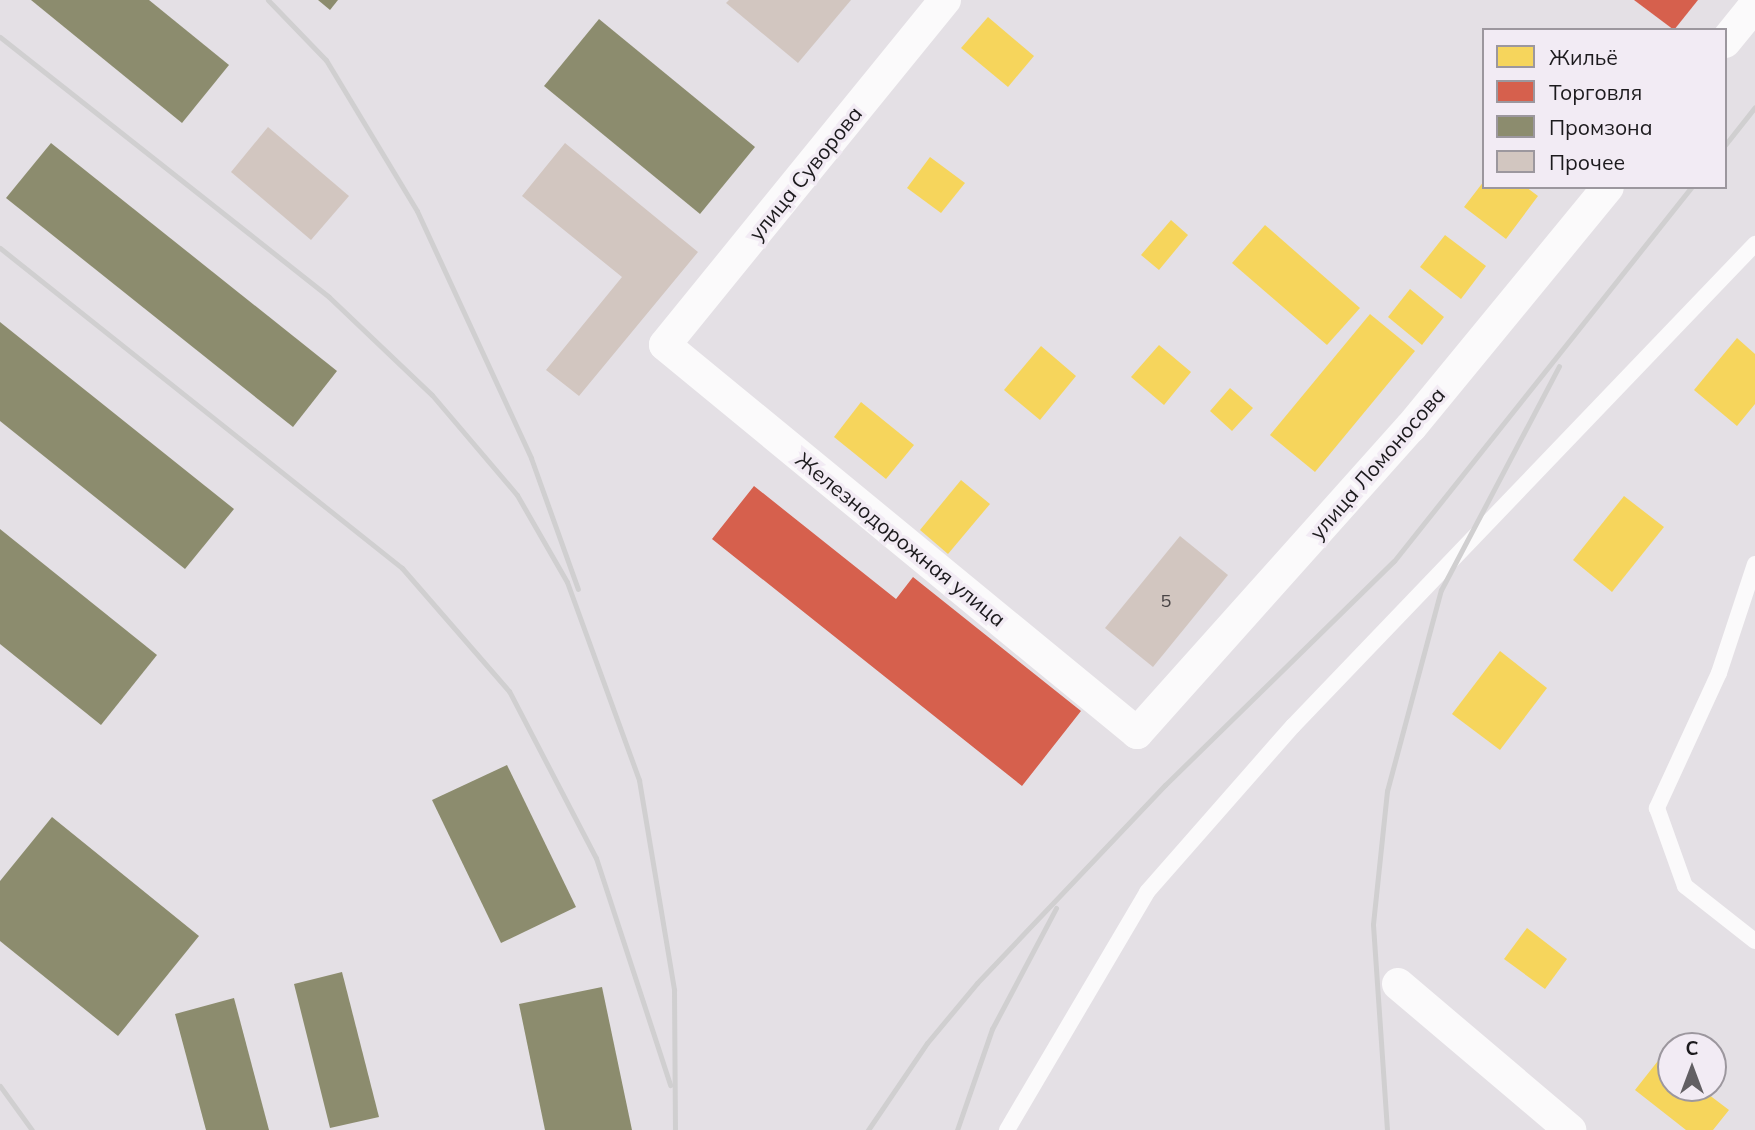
<!DOCTYPE html>
<meta charset="utf-8">
<style>
body{margin:0}
#map{position:relative;width:1755px;height:1130px;overflow:hidden;background:#e4e0e5;font-family:Mulish,sans-serif}
div>[style]{position:absolute}
.homes>*{inset:0;background:#f6d55c}
.shops>*{inset:0;background:#d6604d}
.industry>*{inset:0;background:#8c8c6e}
.building>*{inset:0;background:#d2c6c0}
.lane>*{height:16px;margin:-8px;padding:0 8px;transform-origin:8px;border-radius:8px;background:#fbfafb}
.street>*{height:32px;margin:-16px;padding:0 16px;transform-origin:16px;border-radius:16px;background:#fbfafb}
.rail>*{height:5px;margin:-2.5px;padding:0 2.5px;transform-origin:2.5px;border-radius:2.5px;background:#d0cfd0}
span{translate:-50% -50%;white-space:nowrap;text-align:center;line-height:1.15;-webkit-text-stroke:7px #f2ebf4;paint-order:stroke}
.number-label{font-size:18px;color:#4a4546}
.number-label span{-webkit-text-stroke-width:0}
.street-label{font-size:21px;color:#1c1a1d}
.legend{position:absolute;left:1482px;top:28px;width:245px;height:161px;box-sizing:border-box;background:#f2ebf4;border:2px solid #9c979e;margin:0;padding:9px 12px;list-style:none;font-size:21px;color:#1c1a1d}
.legend li{display:flex;align-items:center;gap:14px;height:35px}
.legend b{width:35px;border:2px solid #9c979e}
.north{position:absolute;left:1657px;top:1032px;width:70px;height:70px;box-sizing:border-box;background:#f2ebf4;border:2px solid #9c979e;border-radius:50%;rotate:0deg;font-size:19px;font-weight:700;line-height:28px;text-align:center;color:#1c1a1d}
.north::after{content:'';display:block;margin:auto;width:24px;height:32px;background:#625f63;clip-path:polygon(50% 0,100% 100%,50% 72%,0 100%)}
</style>
<div id="map">
<div class="homes">
<div style="clip-path:polygon(988px 17px,1034px 56px,1008px 87px,961px 48px)"></div>
<div style="clip-path:polygon(930px 157px,965px 183px,941px 213px,907px 188px)"></div>
<div style="clip-path:polygon(1484px 181px,1484px 187px,1526px 187px,1538px 196px,1506px 239px,1464px 207px)"></div>
<div style="clip-path:polygon(1171px 220px,1188px 235px,1159px 270px,1141px 255px)"></div>
<div style="clip-path:polygon(1265px 225px,1360px 308px,1327px 345px,1232px 263px)"></div>
<div style="clip-path:polygon(1445px 235px,1486px 266px,1461px 299px,1420px 267px)"></div>
<div style="clip-path:polygon(1410px 289px,1444px 317px,1422px 345px,1388px 317px)"></div>
<div style="clip-path:polygon(1370px 314px,1415px 351px,1315px 472px,1270px 435px)"></div>
<div style="clip-path:polygon(1737px 338px,1755px 354px,1755px 404px,1737px 426px,1694px 390px)"></div>
<div style="clip-path:polygon(1159px 345px,1191px 372px,1164px 405px,1131px 377px)"></div>
<div style="clip-path:polygon(1041px 346px,1076px 376px,1040px 420px,1004px 390px)"></div>
<div style="clip-path:polygon(1230px 388px,1253px 408px,1232px 431px,1210px 411px)"></div>
<div style="clip-path:polygon(861px 402px,914px 445px,886px 479px,834px 437px)"></div>
<div style="clip-path:polygon(961px 480px,990px 504px,948px 554px,920px 530px)"></div>
<div style="clip-path:polygon(1624px 496px,1664px 527px,1612px 592px,1573px 560px)"></div>
<div style="clip-path:polygon(1500px 651px,1547px 688px,1500px 750px,1452px 714px)"></div>
<div style="clip-path:polygon(1527px 928px,1567px 959px,1545px 989px,1504px 959px)"></div>
<div style="clip-path:polygon(1661px 1057px,1671px 1065px,1671px 1088px,1700px 1088px,1729px 1110px,1713px 1130px,1686px 1130px,1635px 1090px)"></div>
</div>
<div class="shops">
<div style="clip-path:polygon(1634px 0,1698px 0,1674px 30px)"></div>
<div style="clip-path:polygon(754px 486px,896px 599px,913px 577px,1081px 711px,1022px 786px,712px 539px)"></div>
</div>
<div class="industry">
<div style="clip-path:polygon(31px 0,149px 0,229px 65px,182px 123px)"></div>
<div style="clip-path:polygon(318px 0,338px 0,330px 10px)"></div>
<div style="clip-path:polygon(599px 19px,755px 147px,700px 214px,544px 86px)"></div>
<div style="clip-path:polygon(51px 143px,337px 371px,293px 427px,6px 198px)"></div>
<div style="clip-path:polygon(0 322px,234px 509px,185px 569px,0 421px)"></div>
<div style="clip-path:polygon(0 529px,157px 655px,101px 725px,0 644px)"></div>
<div style="clip-path:polygon(507px 765px,576px 907px,501px 943px,432px 800px)"></div>
<div style="clip-path:polygon(52px 817px,199px 936px,118px 1036px,0 941px,0 881px)"></div>
<div style="clip-path:polygon(342px 972px,379px 1117px,330px 1128px,294px 984px)"></div>
<div style="clip-path:polygon(602px 987px,632px 1130px,545px 1130px,519px 1004px)"></div>
<div style="clip-path:polygon(234px 998px,269px 1130px,206px 1130px,175px 1014px)"></div>
</div>
<div class="building">
<div style="clip-path:polygon(729px 0,851px 0,798px 63px,726px 3px)"></div>
<div style="clip-path:polygon(268px 127px,349px 196px,311px 240px,231px 172px)"></div>
<div style="clip-path:polygon(565px 143px,698px 252px,579px 396px,546px 370px,622px 277px,522px 196px)"></div>
<div style="clip-path:polygon(1180px 536px,1228px 575px,1153px 667px,1105px 628px)"></div>
</div>
<div class="lane">
<div style="left:1755px;top:564px;width:115px;rotate:108.3deg"></div>
<div style="left:1719px;top:673px;width:149px;rotate:114.7deg"></div>
<div style="left:1657px;top:808px;width:83px;rotate:70.3deg"></div>
<div style="left:1685px;top:886px;width:89px;rotate:38.2deg"></div>
<div style="left:1007px;top:1130px;width:276px;rotate:-59.5deg"></div>
<div style="left:1147px;top:892px;width:221px;rotate:-48.7deg"></div>
<div style="left:1293px;top:726px;width:668px;rotate:-46.21deg"></div>
</div>
<div class="street">
<div style="left:945px;top:0;width:444px;rotate:129.1deg"></div>
<div style="left:665px;top:345px;width:611px;rotate:39.42deg"></div>
<div style="left:1137px;top:733px;width:411px;rotate:-48.2deg"></div>
<div style="left:1411px;top:427px;width:310px;rotate:-50.6deg"></div>
<div style="left:1725px;top:42px;width:48px;rotate:-51deg"></div>
<div style="left:1398px;top:984px;width:226px;rotate:40.3deg"></div>
</div>
<div class="rail">
<div style="left:268px;top:0;width:83px;rotate:46deg"></div>
<div style="left:326px;top:60px;width:176px;rotate:58.9deg"></div>
<div style="left:417px;top:211px;width:272px;rotate:65.2deg"></div>
<div style="left:531px;top:458px;width:139px;rotate:70.3deg"></div>
<div style="left:0;top:37px;width:419px;rotate:38.3deg"></div>
<div style="left:329px;top:297px;width:142px;rotate:43.6deg"></div>
<div style="left:432px;top:395px;width:131px;rotate:49.6deg"></div>
<div style="left:517px;top:495px;width:100px;rotate:60.1deg"></div>
<div style="left:567px;top:582px;width:211px;rotate:70deg"></div>
<div style="left:639px;top:780px;width:213px;rotate:80.5deg"></div>
<div style="left:674px;top:990px;width:140px;rotate:89.6deg"></div>
<div style="left:1725px;top:145px;width:48px;rotate:-51.7deg"></div>
<div style="left:0;top:248px;width:514px;rotate:38.52deg"></div>
<div style="left:402px;top:568px;width:163px;rotate:49deg"></div>
<div style="left:509px;top:691px;width:188px;rotate:62.5deg"></div>
<div style="left:596px;top:858px;width:239px;rotate:71.9deg"></div>
<div style="left:0;top:1086px;width:54px;rotate:54deg"></div>
<div style="left:868px;top:1130px;width:105px;rotate:-55.9deg"></div>
<div style="left:927px;top:1043px;width:78px;rotate:-50.2deg"></div>
<div style="left:977px;top:983px;width:273px;rotate:-46.5deg"></div>
<div style="left:1165px;top:785px;width:320px;rotate:-44.4deg"></div>
<div style="left:1394px;top:561px;width:478px;rotate:-51.5deg"></div>
<div style="left:957px;top:1130px;width:107px;rotate:-70.9deg"></div>
<div style="left:992px;top:1029px;width:137px;rotate:-62.1deg"></div>
<div style="left:1387px;top:1130px;width:206px;rotate:-93.9deg"></div>
<div style="left:1373px;top:924px;width:134px;rotate:-84deg"></div>
<div style="left:1387px;top:791px;width:208px;rotate:-75deg"></div>
<div style="left:1441px;top:590px;width:253px;rotate:-62.2deg"></div>
</div>
<div class="number-label">
<span style="left:1166px;top:601px">5</span>
</div>
<div class="street-label">
<span style="left:805px;top:173px;rotate:-51deg">улица Суворова</span>
<span style="left:1377px;top:463px;rotate:-49deg">улица Ломоносова</span>
<span style="left:901px;top:539px;rotate:39deg">Железнодорожная улица</span>
</div>
<ul class="legend">
<li><b style="height:19px;background:#f6d55c"></b>Жильё</li>
<li><b style="height:19px;background:#d6604d"></b>Торговля</li>
<li><b style="height:19px;background:#8c8c6e"></b>Промзона</li>
<li><b style="height:19px;background:#d2c6c0"></b>Прочее</li>
</ul>
<div class="north">С</div>
</div>
